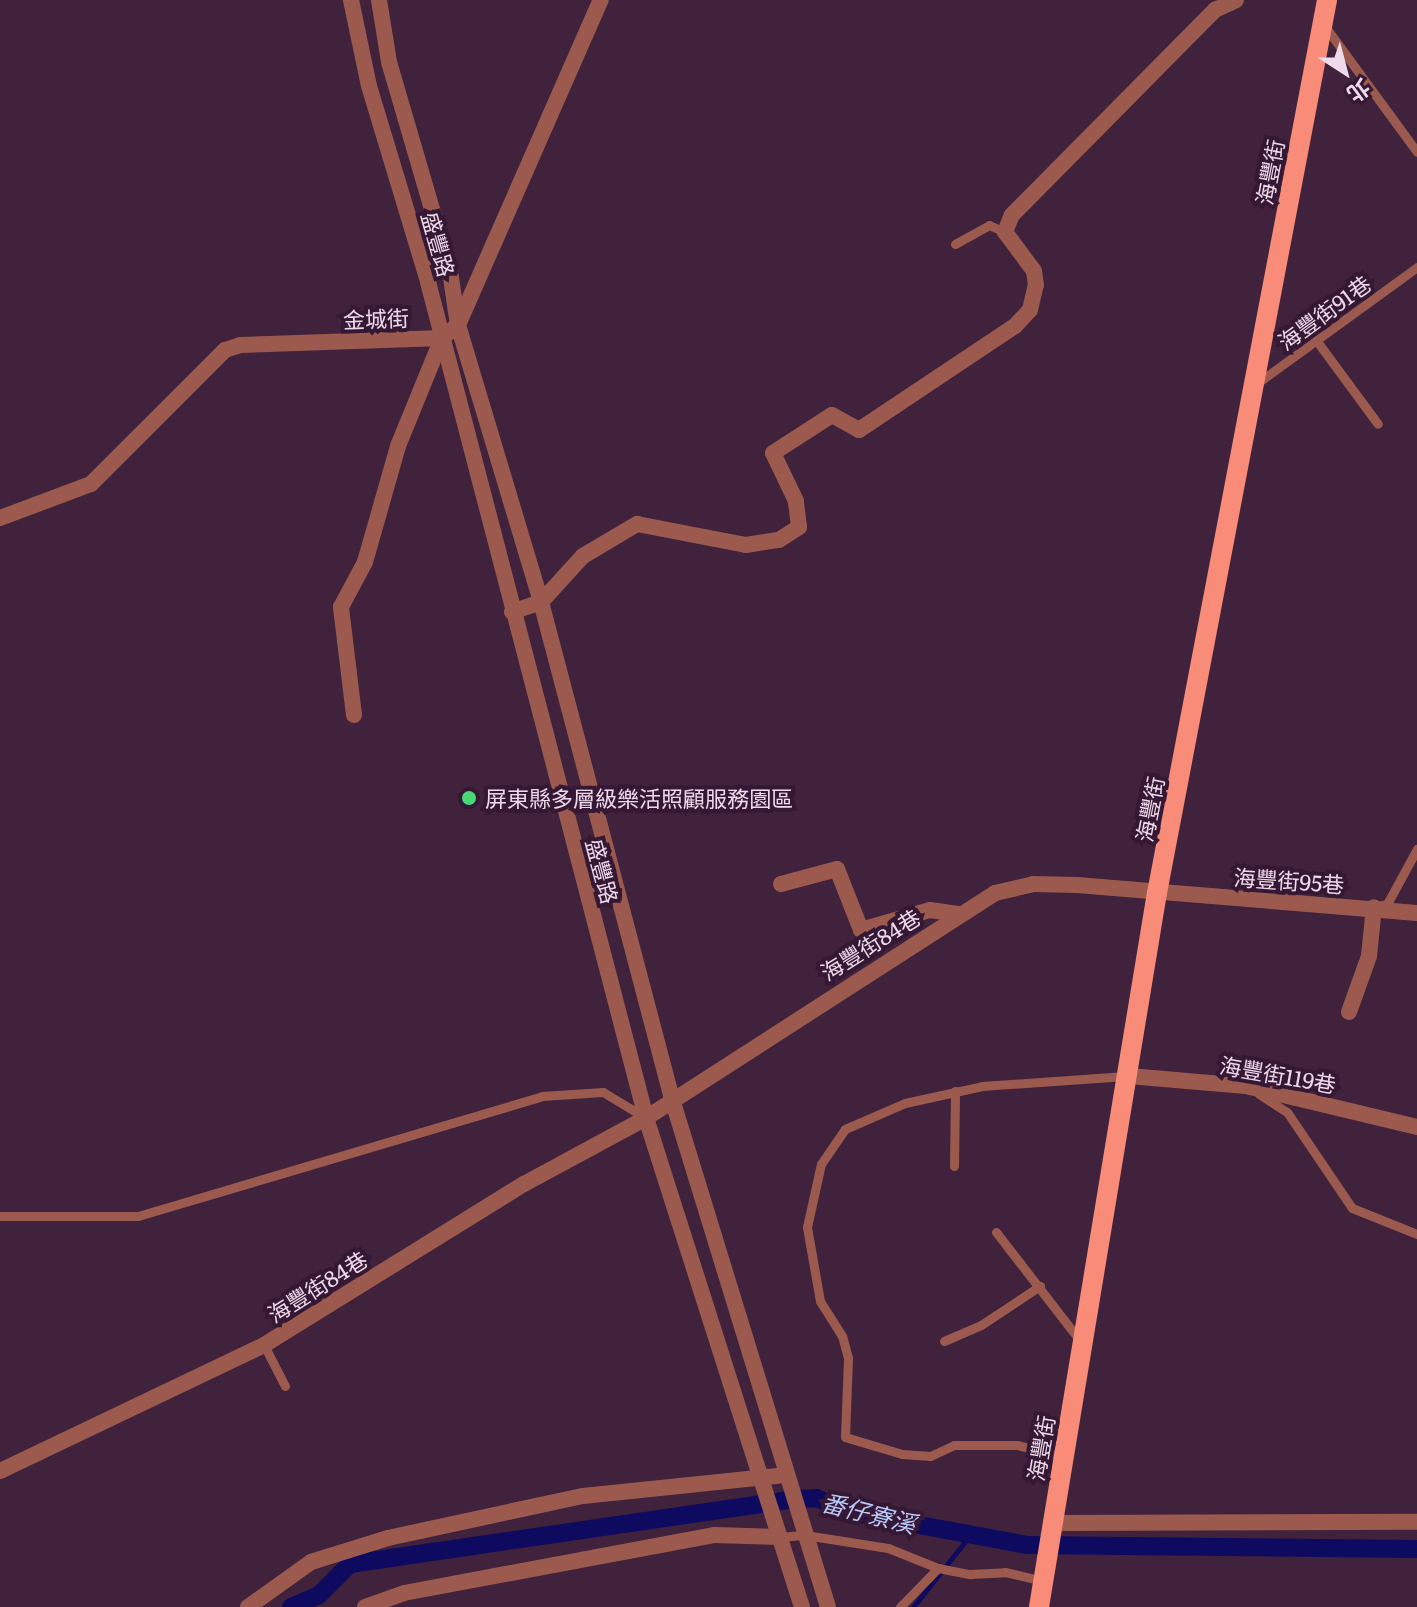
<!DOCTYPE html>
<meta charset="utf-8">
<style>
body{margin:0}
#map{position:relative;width:1417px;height:1607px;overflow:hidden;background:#40223d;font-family:Literata,"Noto Sans TC",serif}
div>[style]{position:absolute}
.stream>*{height:5px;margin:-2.5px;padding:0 2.5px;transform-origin:2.5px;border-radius:2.5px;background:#0e0a60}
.canal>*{height:18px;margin:-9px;padding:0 9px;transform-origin:9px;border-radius:9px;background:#0e0a60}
.service>*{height:9px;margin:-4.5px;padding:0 4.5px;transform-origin:4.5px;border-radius:4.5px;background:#9c5a4e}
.minor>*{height:16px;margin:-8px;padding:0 8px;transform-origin:8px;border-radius:8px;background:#9c5a4e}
.tertiary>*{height:16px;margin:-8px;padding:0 8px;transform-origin:8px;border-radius:8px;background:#9c5a4e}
.primary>*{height:20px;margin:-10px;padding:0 10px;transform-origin:10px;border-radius:10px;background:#f98b79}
.dots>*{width:22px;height:22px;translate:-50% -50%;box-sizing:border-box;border:4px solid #351833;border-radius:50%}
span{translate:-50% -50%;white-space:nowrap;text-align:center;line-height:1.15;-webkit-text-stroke:8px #351833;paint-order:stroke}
.street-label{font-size:22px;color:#eedaeb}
.poi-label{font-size:22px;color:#eedaeb}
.left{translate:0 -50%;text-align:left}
.water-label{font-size:24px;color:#bbcafa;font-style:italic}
.north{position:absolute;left:1305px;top:32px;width:80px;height:80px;-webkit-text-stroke:6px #351833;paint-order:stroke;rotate:144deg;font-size:22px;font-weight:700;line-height:32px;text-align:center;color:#eedaeb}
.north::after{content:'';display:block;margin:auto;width:28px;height:36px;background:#eedaeb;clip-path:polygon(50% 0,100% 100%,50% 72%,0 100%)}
</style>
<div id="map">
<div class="stream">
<div style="left:913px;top:1607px;width:93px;rotate:-51.5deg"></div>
</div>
<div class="canal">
<div style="left:291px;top:1607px;width:30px;rotate:-23deg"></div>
<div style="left:319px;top:1595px;width:44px;rotate:-45deg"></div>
<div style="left:350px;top:1564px;width:448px;rotate:-8.3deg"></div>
<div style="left:793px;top:1499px;width:24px;rotate:-2deg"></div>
<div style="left:817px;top:1498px;width:30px;rotate:26deg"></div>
<div style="left:844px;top:1511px;width:187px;rotate:10.5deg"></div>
<div style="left:1028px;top:1545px;width:389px;rotate:0.6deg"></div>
</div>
<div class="service">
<div style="left:1324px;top:25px;width:157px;rotate:53.8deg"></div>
<div style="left:955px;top:244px;width:39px;rotate:-29deg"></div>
<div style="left:989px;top:225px;width:17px;rotate:24deg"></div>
<div style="left:1316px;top:340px;width:104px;rotate:53.6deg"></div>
<div style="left:1256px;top:384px;width:199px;rotate:-36deg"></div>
<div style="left:1377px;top:906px;width:10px;rotate:-11deg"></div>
<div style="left:1387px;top:904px;width:63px;rotate:-61.4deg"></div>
<div style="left:1259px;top:1094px;width:33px;rotate:33deg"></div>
<div style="left:1287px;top:1112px;width:116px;rotate:55.9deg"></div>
<div style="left:1352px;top:1208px;width:70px;rotate:21.8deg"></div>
<div style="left:954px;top:1166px;width:75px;rotate:-89.2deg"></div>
<div style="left:0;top:1216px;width:138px"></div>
<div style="left:138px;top:1216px;width:421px;rotate:-16.5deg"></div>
<div style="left:542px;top:1096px;width:61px;rotate:-3.8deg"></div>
<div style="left:603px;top:1092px;width:50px;rotate:31.2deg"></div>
<div style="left:996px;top:1232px;width:139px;rotate:52.3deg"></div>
<div style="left:944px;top:1341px;width:40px;rotate:-23.4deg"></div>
<div style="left:981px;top:1325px;width:71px;rotate:-33.5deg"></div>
<div style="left:264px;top:1345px;width:46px;rotate:62.9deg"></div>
<div style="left:1062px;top:1456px;width:46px;rotate:-166.3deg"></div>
<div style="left:1017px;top:1445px;width:63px;rotate:180deg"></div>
<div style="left:954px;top:1445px;width:26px;rotate:155deg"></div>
<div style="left:930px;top:1456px;width:28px;rotate:-176deg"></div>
<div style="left:902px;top:1454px;width:59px;rotate:-163.4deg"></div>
<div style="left:845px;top:1437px;width:79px;rotate:-87.8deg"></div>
<div style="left:848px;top:1358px;width:23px;rotate:-105deg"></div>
<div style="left:842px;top:1336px;width:41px;rotate:-122.2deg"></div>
<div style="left:820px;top:1301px;width:75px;rotate:-100deg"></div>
<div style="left:807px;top:1227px;width:65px;rotate:-77.5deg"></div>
<div style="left:821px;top:1164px;width:42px;rotate:-55.6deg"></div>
<div style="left:845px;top:1129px;width:65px;rotate:-23.4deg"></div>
<div style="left:905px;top:1103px;width:79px;rotate:-12.4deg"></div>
<div style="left:982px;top:1086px;width:144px;rotate:-4deg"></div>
<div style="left:780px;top:1537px;width:25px;rotate:-5deg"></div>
<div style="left:805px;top:1535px;width:84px;rotate:8.9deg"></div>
<div style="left:888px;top:1548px;width:54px;rotate:21.8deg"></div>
<div style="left:938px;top:1568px;width:33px;rotate:11deg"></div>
<div style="left:970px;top:1574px;width:35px;rotate:-3deg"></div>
<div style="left:1005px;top:1572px;width:39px;rotate:13deg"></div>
<div style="left:900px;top:1607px;width:54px;rotate:-45.7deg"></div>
</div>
<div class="minor">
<div style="left:0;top:518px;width:97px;rotate:-20.5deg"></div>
<div style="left:91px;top:484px;width:190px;rotate:-45deg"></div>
<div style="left:225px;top:350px;width:16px;rotate:-18deg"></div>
<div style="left:240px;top:345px;width:202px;rotate:-2deg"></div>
<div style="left:442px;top:338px;width:21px;rotate:-39deg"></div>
<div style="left:458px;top:325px;width:355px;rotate:-66.3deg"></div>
<div style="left:512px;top:612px;width:31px;rotate:-19deg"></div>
<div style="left:541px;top:602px;width:62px;rotate:-47.6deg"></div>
<div style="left:583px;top:556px;width:63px;rotate:-30.7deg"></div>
<div style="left:637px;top:524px;width:111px;rotate:10.9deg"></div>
<div style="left:746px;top:545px;width:33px;rotate:-9deg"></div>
<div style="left:779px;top:540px;width:24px;rotate:-33deg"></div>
<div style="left:799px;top:527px;width:26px;rotate:-97deg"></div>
<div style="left:796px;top:501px;width:53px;rotate:-115.6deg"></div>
<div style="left:773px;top:453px;width:70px;rotate:-32.8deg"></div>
<div style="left:832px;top:415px;width:31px;rotate:29deg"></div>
<div style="left:859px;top:430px;width:187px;rotate:-33.7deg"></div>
<div style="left:1015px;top:326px;width:22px;rotate:-47deg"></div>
<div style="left:1030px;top:310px;width:26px;rotate:-77deg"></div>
<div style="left:1036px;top:285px;width:14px;rotate:-98deg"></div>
<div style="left:1034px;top:271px;width:49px;rotate:-126.6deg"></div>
<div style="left:1005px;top:232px;width:18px;rotate:-68deg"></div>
<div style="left:1012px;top:215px;width:289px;rotate:-45.3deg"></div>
<div style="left:1215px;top:10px;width:23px;rotate:-25deg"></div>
<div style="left:354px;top:715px;width:109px;rotate:-96.9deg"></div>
<div style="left:341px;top:607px;width:51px;rotate:-61.9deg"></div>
<div style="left:365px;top:562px;width:121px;rotate:-74.1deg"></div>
<div style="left:398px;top:446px;width:117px;rotate:-67.8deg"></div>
<div style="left:781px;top:884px;width:58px;rotate:-15deg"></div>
<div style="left:837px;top:869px;width:66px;rotate:68.5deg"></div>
<div style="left:861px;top:930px;width:72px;rotate:-16.2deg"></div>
<div style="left:930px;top:910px;width:28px;rotate:8deg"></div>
<div style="left:1349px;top:1012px;width:59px;rotate:-70.3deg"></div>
<div style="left:1369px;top:956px;width:49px;rotate:-84.2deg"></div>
<div style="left:1129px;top:1076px;width:117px;rotate:4.9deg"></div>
<div style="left:1246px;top:1086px;width:176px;rotate:13.5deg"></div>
<div style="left:0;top:1471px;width:293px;rotate:-25.5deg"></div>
<div style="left:264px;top:1345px;width:306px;rotate:-31.8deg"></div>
<div style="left:524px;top:1184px;width:139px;rotate:-28.4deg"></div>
<div style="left:646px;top:1118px;width:415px;rotate:-32.8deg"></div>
<div style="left:995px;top:893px;width:39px;rotate:-13deg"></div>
<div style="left:1033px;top:884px;width:44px;rotate:1.3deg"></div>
<div style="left:1077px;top:885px;width:341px;rotate:4.7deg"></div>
<div style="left:1051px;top:1523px;width:366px;rotate:-0.2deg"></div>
<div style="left:248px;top:1607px;width:77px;rotate:-35.5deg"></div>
<div style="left:311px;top:1562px;width:81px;rotate:-17.3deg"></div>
<div style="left:388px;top:1538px;width:199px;rotate:-12.2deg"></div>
<div style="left:583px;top:1496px;width:203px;rotate:-5.9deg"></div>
<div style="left:365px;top:1607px;width:41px;rotate:-19.7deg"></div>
<div style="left:404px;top:1593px;width:315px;rotate:-10.6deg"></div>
<div style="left:714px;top:1535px;width:66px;rotate:1.7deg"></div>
</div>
<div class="tertiary">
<div style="left:351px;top:0;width:88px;rotate:78.2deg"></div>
<div style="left:369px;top:86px;width:205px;rotate:73.2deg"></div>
<div style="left:428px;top:282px;width:864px;rotate:75.38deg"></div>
<div style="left:646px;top:1118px;width:513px;rotate:72.31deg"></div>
<div style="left:379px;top:0;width:63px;rotate:80.8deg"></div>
<div style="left:389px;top:62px;width:218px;rotate:73.7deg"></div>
<div style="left:450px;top:271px;width:55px;rotate:81.6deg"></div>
<div style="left:458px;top:325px;width:289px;rotate:73.3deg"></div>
<div style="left:541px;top:602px;width:514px;rotate:75.23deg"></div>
<div style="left:672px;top:1099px;width:531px;rotate:72.93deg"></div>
</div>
<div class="primary">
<div style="left:1039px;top:1607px;width:724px;rotate:-80.62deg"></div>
<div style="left:1157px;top:893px;width:909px;rotate:-79.22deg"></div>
</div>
<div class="dots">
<div style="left:469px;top:798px;background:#4ad778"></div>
</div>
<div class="street-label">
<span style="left:1269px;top:172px;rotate:-79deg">海豐街</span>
<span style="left:439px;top:244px;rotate:74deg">盛豐路</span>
<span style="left:1324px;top:312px;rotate:-36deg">海豐街91巷</span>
<span style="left:376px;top:318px;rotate:-2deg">金城街</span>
<span style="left:1149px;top:809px;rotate:-79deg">海豐街</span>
<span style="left:603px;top:871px;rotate:75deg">盛豐路</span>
<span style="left:1289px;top:880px;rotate:4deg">海豐街95巷</span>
<span style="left:870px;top:944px;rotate:-32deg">海豐街84巷</span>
<span style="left:1278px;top:1074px;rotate:10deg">海豐街119巷</span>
<span style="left:317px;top:1286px;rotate:-32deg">海豐街84巷</span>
<span style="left:1040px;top:1448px;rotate:-80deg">海豐街</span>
</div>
<div class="poi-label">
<span class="left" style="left:485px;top:798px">屏東縣多層級樂活照顧服務園區</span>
</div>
<div class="water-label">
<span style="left:869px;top:1512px;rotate:14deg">番仔寮溪</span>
</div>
<div class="north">北</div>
</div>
